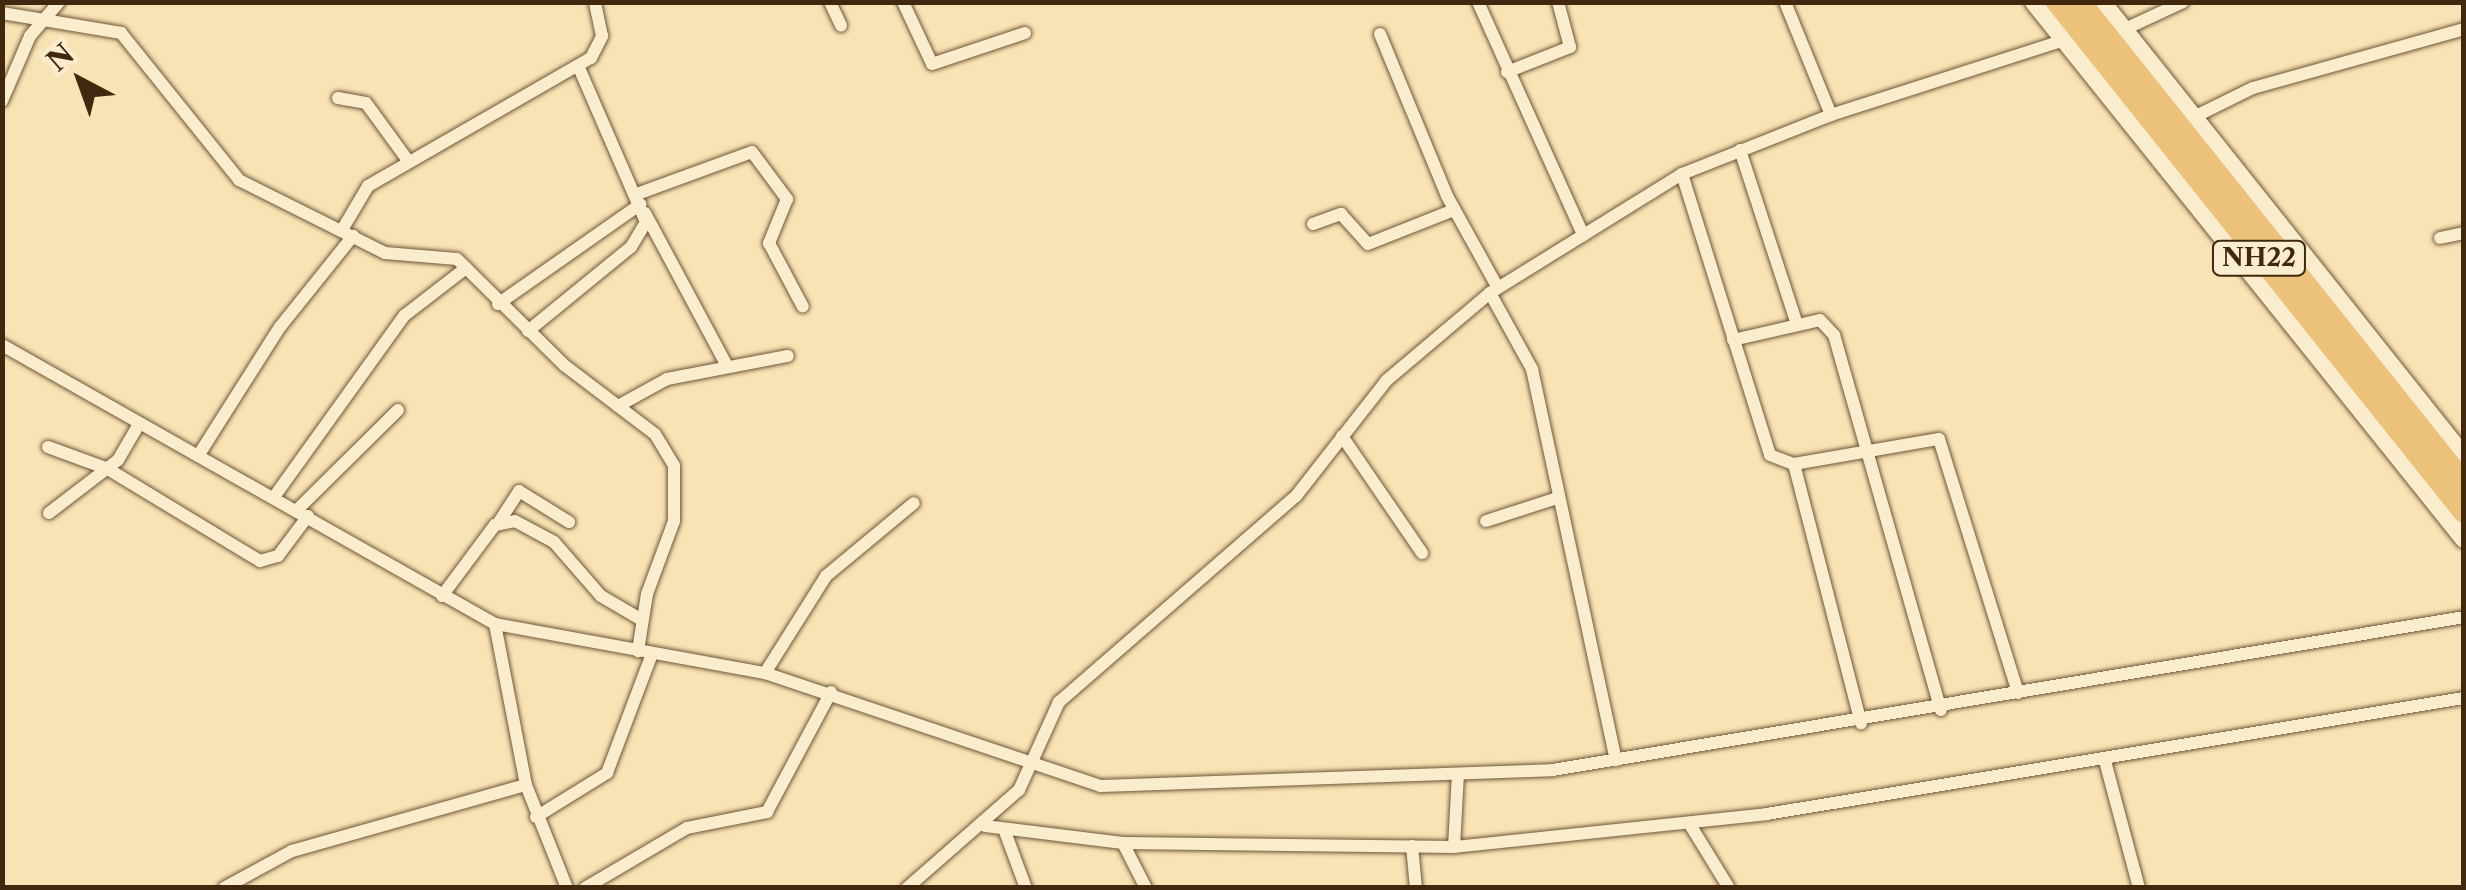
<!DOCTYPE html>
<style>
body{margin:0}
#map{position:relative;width:2466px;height:890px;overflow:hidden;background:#f8e3b4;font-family:"Libre Caslon Text",serif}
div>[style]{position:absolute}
.roads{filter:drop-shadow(0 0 2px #705638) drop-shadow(0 0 2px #705638)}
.street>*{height:12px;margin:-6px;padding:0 6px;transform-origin:6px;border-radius:6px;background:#faedce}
.secondary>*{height:18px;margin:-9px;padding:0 9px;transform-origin:9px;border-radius:9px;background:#faedce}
.highway>*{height:22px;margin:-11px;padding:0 11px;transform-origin:11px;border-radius:11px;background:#ecc27a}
span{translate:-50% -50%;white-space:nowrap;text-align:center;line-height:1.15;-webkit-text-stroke:8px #faedce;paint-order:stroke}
.shield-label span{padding:2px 8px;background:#faedce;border:2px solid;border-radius:8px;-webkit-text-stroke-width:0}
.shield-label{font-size:25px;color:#42270f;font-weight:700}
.frame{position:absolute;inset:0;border:5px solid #42270f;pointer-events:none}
.north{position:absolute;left:30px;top:30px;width:100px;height:100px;-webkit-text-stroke:8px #faedce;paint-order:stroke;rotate:319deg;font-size:28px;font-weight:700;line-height:40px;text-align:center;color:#42270f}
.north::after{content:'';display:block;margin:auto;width:35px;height:45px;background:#42270f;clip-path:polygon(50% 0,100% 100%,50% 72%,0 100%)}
</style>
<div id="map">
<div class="roads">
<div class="street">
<div style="left:830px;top:2px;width:26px;rotate:65deg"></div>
<div style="left:903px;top:2px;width:68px;rotate:64.9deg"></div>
<div style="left:932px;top:64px;width:98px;rotate:-18.4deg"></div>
<div style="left:1478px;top:2px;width:256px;rotate:65.7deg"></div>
<div style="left:1785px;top:2px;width:122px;rotate:67.8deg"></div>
<div style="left:2px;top:13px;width:121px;rotate:9.5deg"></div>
<div style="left:121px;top:33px;width:189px;rotate:51.2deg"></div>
<div style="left:239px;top:180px;width:163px;rotate:26.6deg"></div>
<div style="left:385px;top:253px;width:72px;rotate:4.8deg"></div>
<div style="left:457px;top:259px;width:151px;rotate:44.7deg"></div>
<div style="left:564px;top:365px;width:114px;rotate:37.2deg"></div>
<div style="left:655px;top:434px;width:37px;rotate:59deg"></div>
<div style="left:674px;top:466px;width:55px;rotate:90deg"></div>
<div style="left:674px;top:521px;width:78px;rotate:110.3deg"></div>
<div style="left:647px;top:594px;width:58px;rotate:99deg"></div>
<div style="left:2123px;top:30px;width:66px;rotate:-25deg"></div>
<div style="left:1380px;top:34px;width:175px;rotate:67.5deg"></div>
<div style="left:1447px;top:196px;width:105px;rotate:61deg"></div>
<div style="left:1507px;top:72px;width:68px;rotate:-21.6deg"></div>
<div style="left:1570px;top:47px;width:47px;rotate:-104.9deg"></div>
<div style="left:338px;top:98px;width:28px;rotate:10deg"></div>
<div style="left:366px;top:103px;width:73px;rotate:53.9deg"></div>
<div style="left:2px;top:101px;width:71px;rotate:-66.7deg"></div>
<div style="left:30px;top:36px;width:45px;rotate:-49.5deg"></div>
<div style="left:2192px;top:118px;width:68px;rotate:-26.2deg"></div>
<div style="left:2253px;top:88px;width:219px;rotate:-15.6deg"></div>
<div style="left:1740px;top:150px;width:183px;rotate:71.9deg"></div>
<div style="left:1682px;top:174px;width:294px;rotate:72.6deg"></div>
<div style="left:1770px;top:455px;width:26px;rotate:21deg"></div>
<div style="left:1794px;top:464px;width:147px;rotate:-9.8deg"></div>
<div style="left:1939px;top:439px;width:266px;rotate:72.7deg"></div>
<div style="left:637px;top:194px;width:122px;rotate:-20.1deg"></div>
<div style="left:752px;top:152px;width:59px;rotate:53.3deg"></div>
<div style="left:787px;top:199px;width:48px;rotate:112.2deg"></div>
<div style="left:769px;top:243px;width:72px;rotate:62deg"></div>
<div style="left:645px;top:213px;width:171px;rotate:61.8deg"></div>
<div style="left:1313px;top:224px;width:30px;rotate:-20deg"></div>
<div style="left:1341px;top:214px;width:40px;rotate:48deg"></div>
<div style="left:1368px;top:244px;width:92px;rotate:-21.6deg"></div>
<div style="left:342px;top:230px;width:51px;rotate:-59.4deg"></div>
<div style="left:368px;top:186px;width:257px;rotate:-29.9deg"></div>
<div style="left:591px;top:58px;width:25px;rotate:-63deg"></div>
<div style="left:602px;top:36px;width:35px;rotate:-102deg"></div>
<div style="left:2440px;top:238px;width:25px;rotate:-12deg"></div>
<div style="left:1490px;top:293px;width:87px;rotate:61.1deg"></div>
<div style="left:1532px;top:369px;width:400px;rotate:77.9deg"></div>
<div style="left:498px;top:304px;width:174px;rotate:-35deg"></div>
<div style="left:528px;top:331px;width:133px;rotate:-39.2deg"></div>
<div style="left:631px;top:247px;width:29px;rotate:-59deg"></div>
<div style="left:646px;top:222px;width:168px;rotate:-113.5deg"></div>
<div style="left:1733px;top:340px;width:89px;rotate:-12.9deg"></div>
<div style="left:1820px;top:320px;width:21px;rotate:47deg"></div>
<div style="left:1834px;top:335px;width:390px;rotate:74.1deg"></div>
<div style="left:2px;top:345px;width:566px;rotate:29.51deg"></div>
<div style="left:495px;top:624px;width:274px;rotate:10.3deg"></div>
<div style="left:765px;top:673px;width:354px;rotate:18.6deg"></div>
<div style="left:1100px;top:786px;width:453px;rotate:-2deg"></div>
<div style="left:1553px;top:770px;width:924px;rotate:-9.53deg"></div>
<div style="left:618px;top:406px;width:56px;rotate:-28.9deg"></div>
<div style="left:667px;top:379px;width:123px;rotate:-10.8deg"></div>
<div style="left:1342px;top:436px;width:142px;rotate:55.6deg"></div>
<div style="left:48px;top:447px;width:64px;rotate:20.1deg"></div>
<div style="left:108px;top:469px;width:178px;rotate:31.2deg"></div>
<div style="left:260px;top:561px;width:19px;rotate:-16deg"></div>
<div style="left:278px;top:556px;width:50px;rotate:-53.1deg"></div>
<div style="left:198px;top:456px;width:153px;rotate:-57.6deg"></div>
<div style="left:280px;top:327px;width:117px;rotate:-51.3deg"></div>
<div style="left:1794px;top:464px;width:268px;rotate:75.5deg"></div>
<div style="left:274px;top:497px;width:224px;rotate:-54.3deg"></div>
<div style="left:405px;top:315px;width:77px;rotate:-37.6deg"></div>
<div style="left:297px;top:510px;width:142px;rotate:-44.7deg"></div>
<div style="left:49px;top:513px;width:87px;rotate:-37.5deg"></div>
<div style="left:118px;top:460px;width:42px;rotate:-59.7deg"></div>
<div style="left:1486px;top:521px;width:75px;rotate:-17.9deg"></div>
<div style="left:499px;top:522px;width:37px;rotate:-57deg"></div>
<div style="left:519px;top:491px;width:59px;rotate:31.8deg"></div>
<div style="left:442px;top:596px;width:89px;rotate:-53.3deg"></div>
<div style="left:495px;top:525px;width:20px;rotate:-11deg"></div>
<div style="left:515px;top:521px;width:44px;rotate:28.3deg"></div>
<div style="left:554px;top:542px;width:72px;rotate:49deg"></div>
<div style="left:601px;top:596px;width:48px;rotate:30.3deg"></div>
<div style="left:495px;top:624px;width:164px;rotate:79.1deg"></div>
<div style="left:526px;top:785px;width:111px;rotate:68.3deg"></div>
<div style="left:765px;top:673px;width:115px;rotate:-57.8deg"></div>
<div style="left:826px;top:576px;width:114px;rotate:-39.7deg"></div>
<div style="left:2105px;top:761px;width:131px;rotate:75deg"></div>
<div style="left:536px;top:817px;width:84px;rotate:-31.8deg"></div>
<div style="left:607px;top:773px;width:127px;rotate:-69.3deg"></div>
<div style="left:1689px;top:823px;width:76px;rotate:58.4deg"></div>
<div style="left:985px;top:826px;width:139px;rotate:7deg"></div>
<div style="left:1123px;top:843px;width:331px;rotate:0.7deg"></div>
<div style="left:1454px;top:847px;width:73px;rotate:-86.9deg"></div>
<div style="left:1004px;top:829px;width:63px;rotate:69.6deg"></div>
<div style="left:1123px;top:843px;width:51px;rotate:62.9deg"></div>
<div style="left:1412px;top:846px;width:42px;rotate:84.6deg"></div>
<div style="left:1454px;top:847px;width:315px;rotate:-6deg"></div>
<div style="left:1767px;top:814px;width:707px;rotate:-9.45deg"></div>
<div style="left:224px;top:888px;width:77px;rotate:-28.6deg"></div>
<div style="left:292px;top:851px;width:243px;rotate:-15.8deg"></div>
<div style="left:585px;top:888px;width:118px;rotate:-30.5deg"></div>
<div style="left:687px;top:828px;width:82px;rotate:-11.3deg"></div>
<div style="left:767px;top:812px;width:136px;rotate:-61.9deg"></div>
<div style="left:907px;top:888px;width:149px;rotate:-41.2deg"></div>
<div style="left:1019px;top:790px;width:97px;rotate:-65.6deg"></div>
<div style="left:1059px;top:702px;width:314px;rotate:-41deg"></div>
<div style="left:1296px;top:496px;width:147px;rotate:-51.9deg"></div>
<div style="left:1387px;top:380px;width:135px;rotate:-40.2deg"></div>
<div style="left:1490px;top:293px;width:226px;rotate:-31.8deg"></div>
<div style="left:1682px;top:174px;width:160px;rotate:-21.6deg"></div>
<div style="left:1831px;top:115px;width:252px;rotate:-17.8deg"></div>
</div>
<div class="secondary">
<div style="left:2034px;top:2px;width:688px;rotate:51.31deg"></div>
<div style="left:2102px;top:2px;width:581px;rotate:51.49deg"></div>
</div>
<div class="highway">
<div style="left:2057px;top:2px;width:652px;rotate:51.41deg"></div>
<div style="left:2080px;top:2px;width:615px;rotate:51.4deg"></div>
</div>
</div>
<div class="shield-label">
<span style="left:2259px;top:258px">NH22</span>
</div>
<div class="frame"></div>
<div class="north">N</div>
</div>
